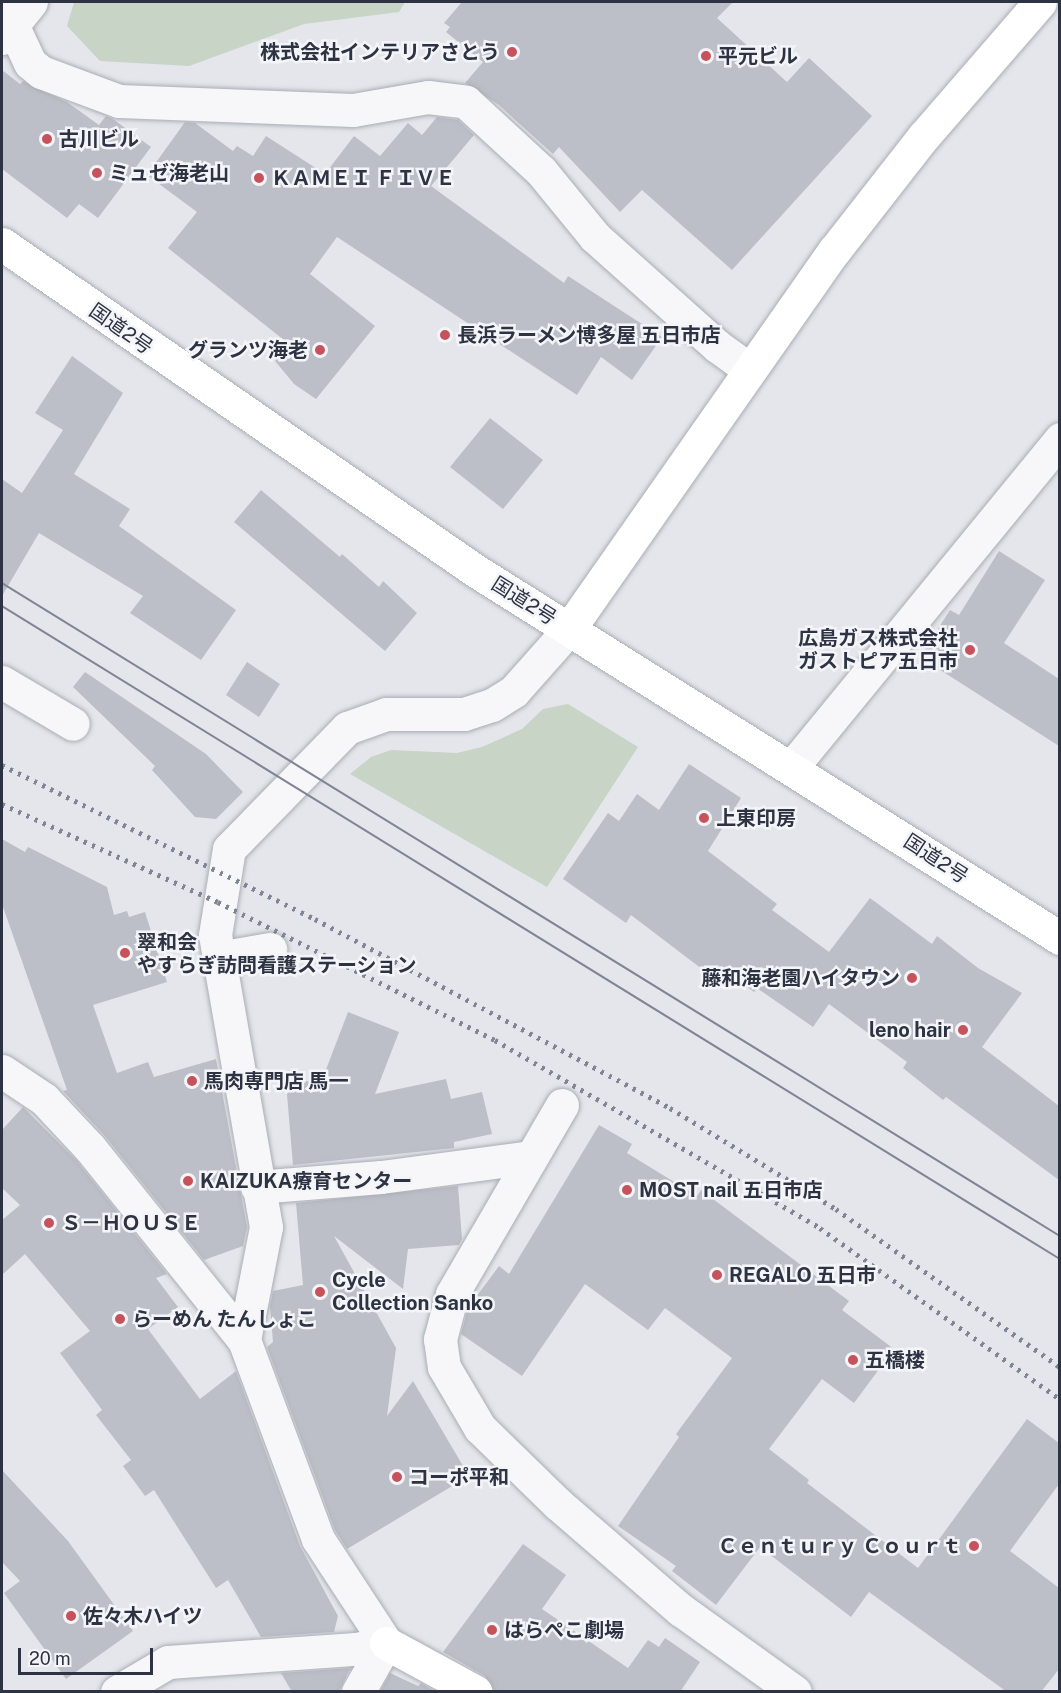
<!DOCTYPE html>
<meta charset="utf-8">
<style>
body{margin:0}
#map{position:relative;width:1061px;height:1693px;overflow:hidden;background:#e4e6eb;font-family:"Public Sans","Noto Sans JP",sans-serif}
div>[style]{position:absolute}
.green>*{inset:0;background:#c8d4c6}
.building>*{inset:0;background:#bcbfc7}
.roads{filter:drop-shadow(0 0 2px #a9adb5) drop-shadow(0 0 2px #a9adb5)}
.street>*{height:33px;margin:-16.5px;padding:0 16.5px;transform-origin:16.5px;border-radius:16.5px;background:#f7f7f9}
.secondary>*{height:33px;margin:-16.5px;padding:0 16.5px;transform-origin:16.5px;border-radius:16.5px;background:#fff}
.highway>*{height:33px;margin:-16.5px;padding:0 16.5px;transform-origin:16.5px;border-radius:16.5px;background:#fff}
.tram>*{height:1.5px;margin:-0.75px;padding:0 0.75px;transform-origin:0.75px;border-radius:0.75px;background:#7f8594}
.rail>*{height:4.5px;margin-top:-2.25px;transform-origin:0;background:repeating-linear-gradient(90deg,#7f8594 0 3px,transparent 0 9px)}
.dots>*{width:16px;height:16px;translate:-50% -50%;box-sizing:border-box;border:3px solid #f4f5f8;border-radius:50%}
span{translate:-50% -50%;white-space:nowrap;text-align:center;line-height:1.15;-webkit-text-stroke:5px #f4f5f8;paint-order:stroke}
.poi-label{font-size:20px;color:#2d3342;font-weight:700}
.right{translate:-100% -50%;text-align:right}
.left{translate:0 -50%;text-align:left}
.street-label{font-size:20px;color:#2d3342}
.frame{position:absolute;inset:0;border:3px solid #2d3342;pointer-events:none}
.scale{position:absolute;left:18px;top:1648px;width:135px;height:27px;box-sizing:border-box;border:3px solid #2d3342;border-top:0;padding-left:8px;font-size:18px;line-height:21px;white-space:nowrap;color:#2d3342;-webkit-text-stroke:4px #f4f5f8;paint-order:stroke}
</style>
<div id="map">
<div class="green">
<div style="clip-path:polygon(74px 2px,405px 2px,399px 12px,304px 24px,189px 66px,100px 61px,67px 26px)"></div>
<div style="clip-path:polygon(568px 704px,638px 747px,547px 887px,350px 774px,371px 757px,391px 750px,457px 753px,482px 747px,522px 729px,543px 709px)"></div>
</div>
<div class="building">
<div style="clip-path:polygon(462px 2px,733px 2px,717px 18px,787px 82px,809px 58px,872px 116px,732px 270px,642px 190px,620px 212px,559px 147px,553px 154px,499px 105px,465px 83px,483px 62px,446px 32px,450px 27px,444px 23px)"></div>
<div style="clip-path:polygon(2px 70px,20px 84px,23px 81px,67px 102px,99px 125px,106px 116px,113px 119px,151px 147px,98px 218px,79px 204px,67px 218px,2px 169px)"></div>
<div style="clip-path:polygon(437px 117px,458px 120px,474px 135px,431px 186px,564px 283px,568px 276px,662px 337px,632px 380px,601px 357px,577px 395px,337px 237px,310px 274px,375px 326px,316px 399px,294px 384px,275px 361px,289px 344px,168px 248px,197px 212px,147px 175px,185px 122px,195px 123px,233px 151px,237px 146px,253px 156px,266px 136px,325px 174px,354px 136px,380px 156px,408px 123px,422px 135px)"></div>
<div style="clip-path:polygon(72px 356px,123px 393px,74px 474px,130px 509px,119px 526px,236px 610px,201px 660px,130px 613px,143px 596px,39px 533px,2px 596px,2px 479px,22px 493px,63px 430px,35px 413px)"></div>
<div style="clip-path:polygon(490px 418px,543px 460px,503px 509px,450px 467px)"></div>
<div style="clip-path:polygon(261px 490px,340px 557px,342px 554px,379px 587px,383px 581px,417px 613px,385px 651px,234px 522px)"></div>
<div style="clip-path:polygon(999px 551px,1045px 580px,1004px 643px,1059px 679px,1059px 746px,920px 657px,950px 610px,959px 615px)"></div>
<div style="clip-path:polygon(247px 662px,280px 684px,259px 717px,226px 695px)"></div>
<div style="clip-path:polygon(85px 672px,206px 754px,243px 792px,216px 819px,195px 817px,152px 770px,155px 766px,73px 687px)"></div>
<div style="clip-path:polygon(689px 764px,741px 798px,708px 851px,777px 904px,772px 910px,829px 952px,870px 898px,932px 944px,937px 936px,978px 968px,1022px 993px,982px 1047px,1059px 1106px,1059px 1180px,946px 1097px,943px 1100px,903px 1068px,907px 1062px,829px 1004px,813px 1027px,757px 988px,754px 992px,726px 972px,719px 982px,631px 915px,626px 923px,563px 879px,608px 813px,619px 821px,637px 794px,659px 810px)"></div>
<div style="clip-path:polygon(2px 839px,25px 852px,28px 847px,107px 887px,114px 915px,127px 911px,129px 917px,145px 912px,167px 982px,93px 1005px,117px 1073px,148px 1062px,154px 1077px,216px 1059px,247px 1227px,243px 1246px,204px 1260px,105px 1136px,63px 1091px,67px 1090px,2px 904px)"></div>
<div style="clip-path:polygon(348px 1012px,399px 1032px,375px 1094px,446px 1079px,451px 1099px,482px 1092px,492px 1134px,454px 1142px,454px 1148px,293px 1165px,286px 1083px,322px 1080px)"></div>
<div style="clip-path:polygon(23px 1107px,76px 1160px,167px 1274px,156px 1278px,178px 1307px,148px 1329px,200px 1399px,236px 1371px,300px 1546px,338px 1616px,334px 1632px,261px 1637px,228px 1580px,216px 1588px,154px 1490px,145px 1496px,123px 1466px,131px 1460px,96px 1415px,102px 1410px,60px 1353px,90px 1331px,25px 1254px,2px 1275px,2px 1220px,20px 1205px,2px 1188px,2px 1130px)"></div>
<div style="clip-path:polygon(599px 1125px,632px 1144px,627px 1153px,697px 1196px,701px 1190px,849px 1301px,842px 1310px,894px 1349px,854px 1403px,822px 1379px,769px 1449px,809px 1480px,807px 1483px,918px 1568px,1027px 1419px,1059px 1443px,1059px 1484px,1010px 1551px,1059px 1588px,1059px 1669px,1041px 1692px,1007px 1692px,869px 1592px,851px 1617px,760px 1547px,716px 1605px,672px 1571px,676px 1566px,618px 1526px,679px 1437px,676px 1434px,732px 1358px,665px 1308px,648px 1330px,585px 1284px,522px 1376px,461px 1334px,468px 1308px,499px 1266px,509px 1274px)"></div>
<div style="clip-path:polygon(458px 1186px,462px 1239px,459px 1245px,408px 1249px,403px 1289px,334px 1236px,396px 1348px,387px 1416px,413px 1381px,469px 1476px,347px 1549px,335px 1530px,267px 1347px,273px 1342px,270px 1306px,273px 1291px,303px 1285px,296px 1203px)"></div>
<div style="clip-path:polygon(2px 1470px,68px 1541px,133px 1631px,66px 1679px,4px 1593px,20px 1581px,2px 1562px)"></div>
<div style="clip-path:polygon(523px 1544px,566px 1575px,542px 1609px,628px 1668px,648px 1640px,659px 1647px,665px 1638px,700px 1662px,680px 1692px,495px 1692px,485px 1676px,443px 1652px)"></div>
<div style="clip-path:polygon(350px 1668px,339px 1692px,292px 1692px,281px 1673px)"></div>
<div style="clip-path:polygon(390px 1673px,418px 1686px,421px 1683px,436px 1692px,380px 1692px)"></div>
</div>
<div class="roads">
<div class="street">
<div style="left:2px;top:3px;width:66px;rotate:65deg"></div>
<div style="left:30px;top:63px;width:14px;rotate:39deg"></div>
<div style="left:41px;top:72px;width:83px;rotate:20.4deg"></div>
<div style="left:119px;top:101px;width:234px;rotate:2.2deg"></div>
<div style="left:353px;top:110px;width:76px;rotate:-9.8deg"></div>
<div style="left:428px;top:97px;width:38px;rotate:7deg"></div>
<div style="left:466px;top:102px;width:102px;rotate:42.6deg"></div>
<div style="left:541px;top:171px;width:85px;rotate:50.7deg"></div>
<div style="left:595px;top:237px;width:164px;rotate:41.8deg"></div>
<div style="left:717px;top:346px;width:39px;rotate:36deg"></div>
<div style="left:2px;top:38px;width:46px;rotate:-51.1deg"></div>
<div style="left:2px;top:682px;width:82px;rotate:30.6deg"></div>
<div style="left:792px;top:767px;width:424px;rotate:-50.7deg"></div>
<div style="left:219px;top:958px;width:52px;rotate:-10deg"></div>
<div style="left:2px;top:1071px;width:50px;rotate:33.7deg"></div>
<div style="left:44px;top:1099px;width:67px;rotate:46.8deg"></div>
<div style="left:90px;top:1148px;width:246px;rotate:51.3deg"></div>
<div style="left:244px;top:1340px;width:212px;rotate:69.6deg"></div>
<div style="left:318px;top:1539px;width:124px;rotate:56.8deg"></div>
<div style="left:562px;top:1105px;width:219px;rotate:120.2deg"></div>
<div style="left:452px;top:1294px;width:47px;rotate:104.9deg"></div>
<div style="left:440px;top:1339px;width:28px;rotate:82deg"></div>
<div style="left:444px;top:1367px;width:71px;rotate:59.5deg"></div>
<div style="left:480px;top:1428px;width:109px;rotate:44.3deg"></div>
<div style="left:558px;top:1504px;width:162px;rotate:40.8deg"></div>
<div style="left:681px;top:1610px;width:140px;rotate:35.7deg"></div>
<div style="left:257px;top:1187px;width:124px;rotate:-4.6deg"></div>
<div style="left:381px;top:1177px;width:151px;rotate:-7.6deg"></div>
<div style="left:244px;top:1340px;width:115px;rotate:-79deg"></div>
<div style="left:266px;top:1227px;width:296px;rotate:-99.9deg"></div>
<div style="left:215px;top:935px;width:87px;rotate:-80.8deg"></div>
<div style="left:229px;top:849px;width:169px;rotate:-45.7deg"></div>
<div style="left:347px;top:728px;width:41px;rotate:-19.7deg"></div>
<div style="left:386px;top:714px;width:78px"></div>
<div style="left:464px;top:714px;width:29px;rotate:-18deg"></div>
<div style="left:492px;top:705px;width:26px;rotate:-32deg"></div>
<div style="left:514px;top:691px;width:83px;rotate:-48.4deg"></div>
<div style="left:117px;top:1692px;width:59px;rotate:-30.5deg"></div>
<div style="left:168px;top:1662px;width:188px;rotate:-4deg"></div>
<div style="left:356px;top:1649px;width:31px;rotate:-11deg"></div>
<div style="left:358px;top:1692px;width:56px;rotate:-60.3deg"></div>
</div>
<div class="secondary">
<div style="left:569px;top:629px;width:462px;rotate:-55deg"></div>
<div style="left:834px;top:251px;width:146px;rotate:-52deg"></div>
<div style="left:924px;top:136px;width:177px;rotate:-49.1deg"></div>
<div style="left:386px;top:1643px;width:102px;rotate:28.6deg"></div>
</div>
<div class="highway">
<div style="left:2px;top:244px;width:576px;rotate:34.6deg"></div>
<div style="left:476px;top:571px;width:690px;rotate:32.15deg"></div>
</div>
</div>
<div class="tram">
<div style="left:2px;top:583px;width:1243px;rotate:31.68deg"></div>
<div style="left:2px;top:606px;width:1243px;rotate:31.68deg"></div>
</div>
<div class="rail">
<div style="left:2px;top:765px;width:349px;rotate:26.2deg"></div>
<div style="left:315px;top:919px;width:402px;rotate:28deg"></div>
<div style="left:670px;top:1108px;width:194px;rotate:31.3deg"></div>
<div style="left:836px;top:1209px;width:274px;rotate:35.2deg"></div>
<div style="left:2px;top:804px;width:237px;rotate:24.4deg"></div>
<div style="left:218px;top:902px;width:309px;rotate:26.5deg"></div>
<div style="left:495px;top:1040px;width:375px;rotate:30deg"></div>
<div style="left:820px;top:1228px;width:295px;rotate:35.5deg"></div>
</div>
<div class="dots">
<div style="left:512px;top:52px;background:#c6535b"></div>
<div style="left:706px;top:56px;background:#c6535b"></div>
<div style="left:47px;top:139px;background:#c6535b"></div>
<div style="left:97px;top:173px;background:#c6535b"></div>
<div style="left:259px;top:178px;background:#c6535b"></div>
<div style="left:445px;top:335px;background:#c6535b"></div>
<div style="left:320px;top:350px;background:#c6535b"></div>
<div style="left:970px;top:650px;background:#c6535b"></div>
<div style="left:704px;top:818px;background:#c6535b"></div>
<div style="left:125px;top:953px;background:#c6535b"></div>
<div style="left:912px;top:978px;background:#c6535b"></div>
<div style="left:963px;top:1030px;background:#c6535b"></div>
<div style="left:192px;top:1081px;background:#c6535b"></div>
<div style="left:188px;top:1181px;background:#c6535b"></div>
<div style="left:627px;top:1190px;background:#c6535b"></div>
<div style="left:49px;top:1223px;background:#c6535b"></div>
<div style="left:717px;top:1275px;background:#c6535b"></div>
<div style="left:320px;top:1292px;background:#c6535b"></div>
<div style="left:120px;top:1319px;background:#c6535b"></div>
<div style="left:853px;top:1360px;background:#c6535b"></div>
<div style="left:397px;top:1477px;background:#c6535b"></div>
<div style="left:974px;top:1546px;background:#c6535b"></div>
<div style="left:71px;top:1616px;background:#c6535b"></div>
<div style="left:492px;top:1630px;background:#c6535b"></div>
</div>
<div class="poi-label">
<span class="right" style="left:500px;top:52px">株式会社インテリアさとう</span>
<span class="left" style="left:718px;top:56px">平元ビル</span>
<span class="left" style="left:59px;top:139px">古川ビル</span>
<span class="left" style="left:109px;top:173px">ミュゼ海老山</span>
<span class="left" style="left:271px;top:178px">ＫＡＭＥＩ ＦＩＶＥ</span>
<span class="left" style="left:457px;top:335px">長浜ラーメン博多屋 五日市店</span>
<span class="right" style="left:308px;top:350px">グランツ海老</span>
<span class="right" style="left:958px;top:650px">広島ガス株式会社<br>ガストピア五日市</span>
<span class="left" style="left:716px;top:818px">上東印房</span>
<span class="left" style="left:137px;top:954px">翠和会<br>やすらぎ訪問看護ステーション</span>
<span class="right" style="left:900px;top:978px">藤和海老園ハイタウン</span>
<span class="right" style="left:951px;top:1030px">leno hair</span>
<span class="left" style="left:204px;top:1081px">馬肉専門店 馬一</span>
<span class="left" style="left:200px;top:1181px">KAIZUKA療育センター</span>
<span class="left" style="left:639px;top:1190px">MOST nail 五日市店</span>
<span class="left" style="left:61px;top:1223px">Ｓ－ＨＯＵＳＥ</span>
<span class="left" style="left:729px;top:1275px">REGALO 五日市</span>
<span class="left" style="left:332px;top:1292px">Cycle<br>Collection Sanko</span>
<span class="left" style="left:132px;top:1319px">らーめん たんしょこ</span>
<span class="left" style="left:865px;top:1360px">五橋楼</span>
<span class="left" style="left:409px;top:1477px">コーポ平和</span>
<span class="right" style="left:962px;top:1546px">Ｃｅｎｔｕｒｙ Ｃｏｕｒｔ</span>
<span class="left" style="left:83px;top:1616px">佐々木ハイツ</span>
<span class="left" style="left:504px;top:1630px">はらぺこ劇場</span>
</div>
<div class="street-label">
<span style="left:121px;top:329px;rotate:35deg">国道2号</span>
<span style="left:524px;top:601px;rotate:32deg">国道2号</span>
<span style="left:936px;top:859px;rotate:33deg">国道2号</span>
</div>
<div class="frame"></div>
<div class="scale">20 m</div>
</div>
